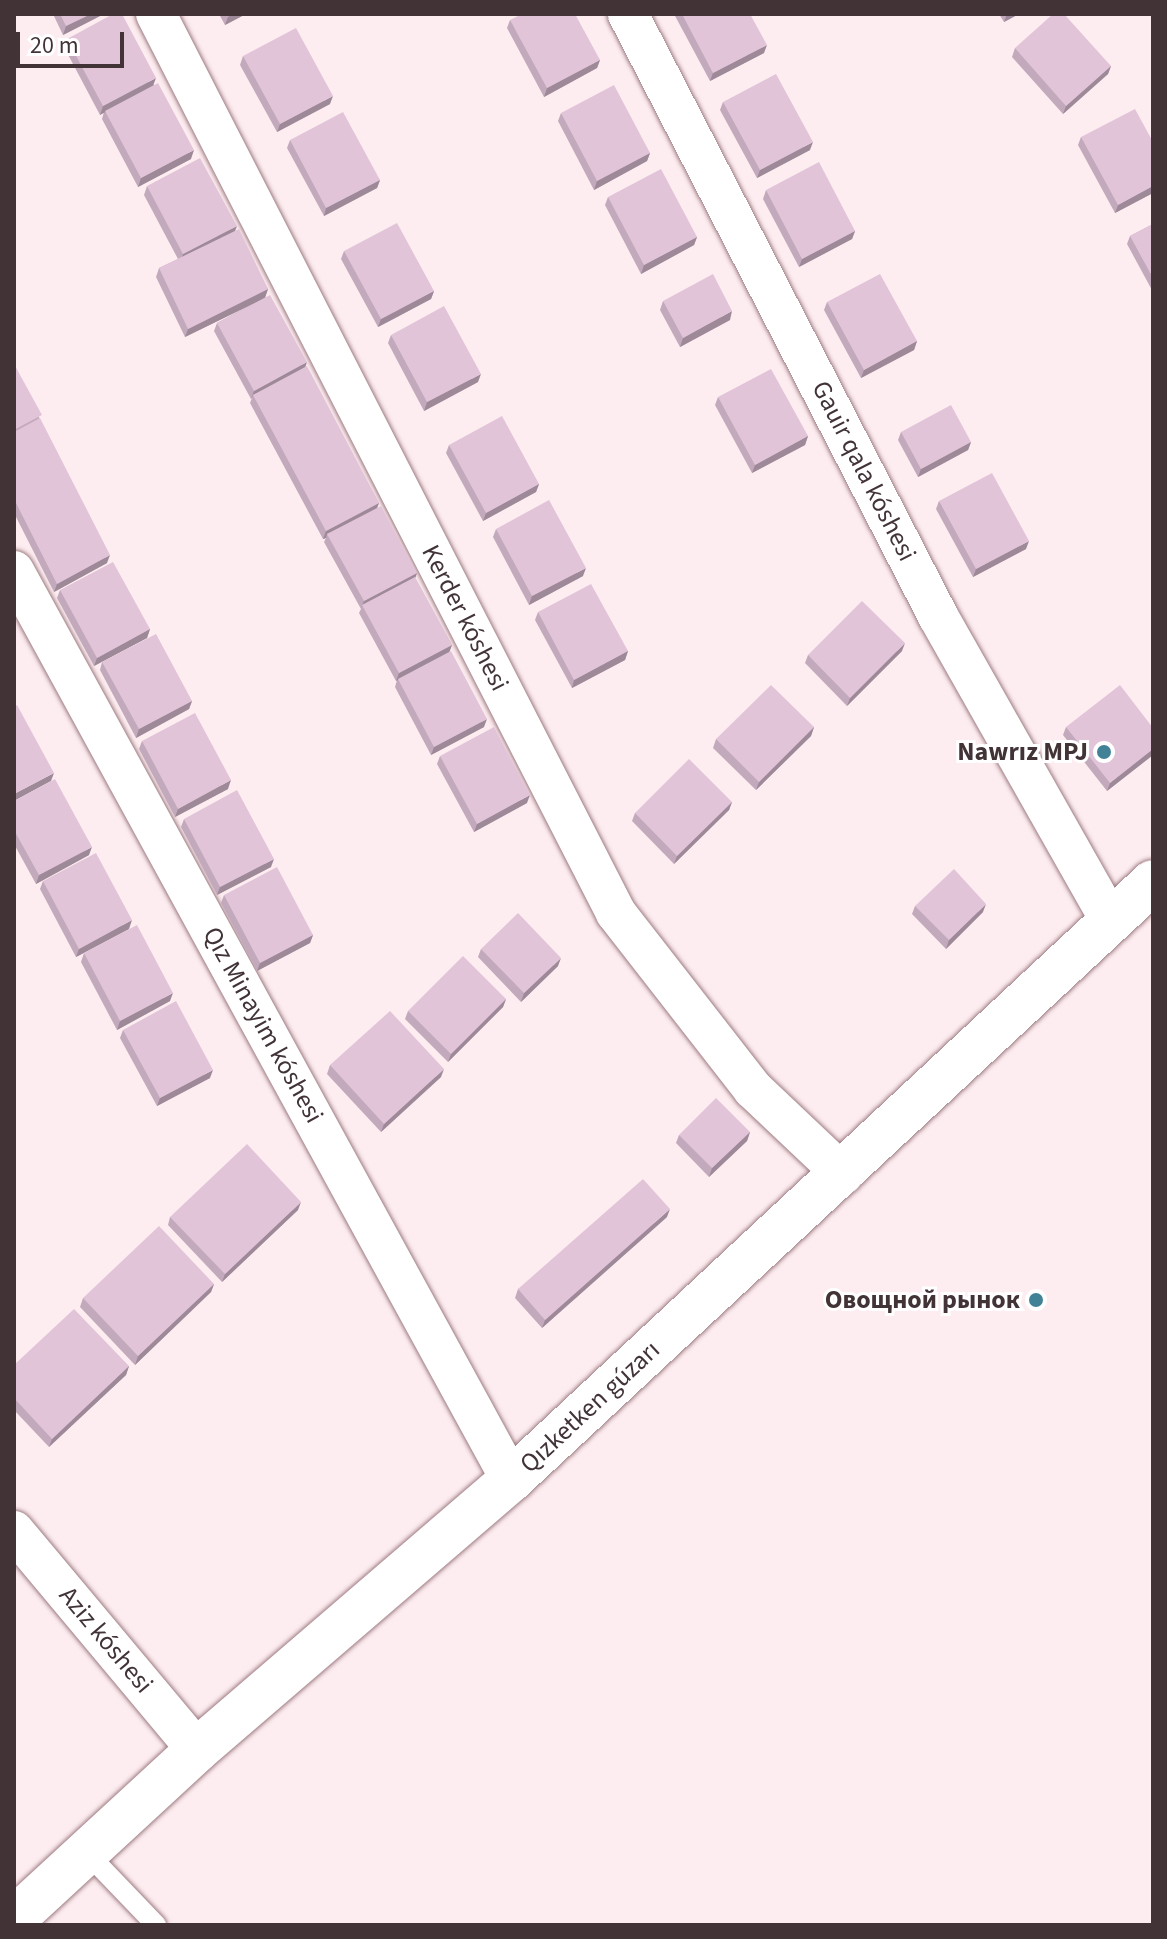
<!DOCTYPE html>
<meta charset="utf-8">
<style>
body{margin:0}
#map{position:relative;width:1167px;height:1939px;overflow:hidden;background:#fdedf0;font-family:"Source Sans 3",sans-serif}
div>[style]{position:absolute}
.roads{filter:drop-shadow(0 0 2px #9d7b82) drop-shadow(0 0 2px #9d7b82)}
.service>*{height:20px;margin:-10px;padding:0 10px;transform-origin:10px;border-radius:10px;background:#fff}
.minor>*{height:40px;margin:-20px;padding:0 20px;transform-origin:20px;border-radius:20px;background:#fff}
.tertiary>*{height:44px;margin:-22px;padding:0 22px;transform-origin:22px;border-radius:22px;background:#fff}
.wall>*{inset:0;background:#c2a9bb}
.shaded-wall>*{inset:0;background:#9e8998}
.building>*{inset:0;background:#e2c4d9}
.dots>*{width:22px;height:22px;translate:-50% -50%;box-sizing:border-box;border:4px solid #fff;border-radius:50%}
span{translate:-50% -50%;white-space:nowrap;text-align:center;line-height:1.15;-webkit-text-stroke:6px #fff;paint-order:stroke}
.street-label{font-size:26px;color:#413336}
.poi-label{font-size:26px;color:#413336;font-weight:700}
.right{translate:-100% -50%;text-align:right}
.frame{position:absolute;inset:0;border:16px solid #413336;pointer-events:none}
.scale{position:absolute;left:16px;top:32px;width:108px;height:36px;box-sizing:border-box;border:4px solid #413336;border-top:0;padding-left:10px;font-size:24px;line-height:28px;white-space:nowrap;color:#413336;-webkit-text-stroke:6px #fff;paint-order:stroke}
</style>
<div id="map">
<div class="roads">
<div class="service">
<div style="left:87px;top:1853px;width:100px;rotate:46.2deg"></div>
</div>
<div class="minor">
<div style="left:156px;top:14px;width:1010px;rotate:62.9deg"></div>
<div style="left:616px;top:913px;width:223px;rotate:52.1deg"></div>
<div style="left:753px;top:1089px;width:124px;rotate:43.4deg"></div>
<div style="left:628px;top:14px;width:677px;rotate:62.75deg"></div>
<div style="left:938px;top:616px;width:352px;rotate:60.5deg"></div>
<div style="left:14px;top:571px;width:1036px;rotate:61.33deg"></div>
<div style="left:14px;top:1531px;width:285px;rotate:50.1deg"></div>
</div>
<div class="tertiary">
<div style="left:14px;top:1919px;width:249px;rotate:-42.7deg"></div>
<div style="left:197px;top:1750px;width:414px;rotate:-40.7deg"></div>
<div style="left:511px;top:1480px;width:877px;rotate:-42.97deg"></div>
</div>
</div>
<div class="wall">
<div style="clip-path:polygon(53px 14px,104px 14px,63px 35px)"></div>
<div style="clip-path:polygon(219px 14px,246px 14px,225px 25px)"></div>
<div style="clip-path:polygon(674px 14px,750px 14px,764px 53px,710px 81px)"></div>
<div style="clip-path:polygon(999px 14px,1019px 14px,1004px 22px)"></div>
<div style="clip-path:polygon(510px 20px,600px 60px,597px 68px,544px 97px,507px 28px)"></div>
<div style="clip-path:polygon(67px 39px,154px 85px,191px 159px,138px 187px,102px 119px,104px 112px,100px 115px,64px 47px)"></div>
<div style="clip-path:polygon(1015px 48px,1111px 66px,1108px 74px,1063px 114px,1012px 57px)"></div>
<div style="clip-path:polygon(243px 56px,330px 104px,277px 132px,240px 65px)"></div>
<div style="clip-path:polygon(723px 102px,810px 150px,757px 178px,720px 110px)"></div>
<div style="clip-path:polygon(561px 113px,650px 153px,647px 161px,594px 190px,558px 121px)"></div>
<div style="clip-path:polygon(1081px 137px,1153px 142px,1153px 193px,1115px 213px,1078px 145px)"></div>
<div style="clip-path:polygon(290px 140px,380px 180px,377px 188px,324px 216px,287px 148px)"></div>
<div style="clip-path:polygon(147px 186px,235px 231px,268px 289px,265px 297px,379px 503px,377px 507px,417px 573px,415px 578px,452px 645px,449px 652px,484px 727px,431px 755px,395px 687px,397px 680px,396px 681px,359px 613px,361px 609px,324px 542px,326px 538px,323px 539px,250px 403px,252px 398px,251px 399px,214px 331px,217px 323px,254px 303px,185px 337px,156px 277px,159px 268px,178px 259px,144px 195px)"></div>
<div style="clip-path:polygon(766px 190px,855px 231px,852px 239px,799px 267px,763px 199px)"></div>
<div style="clip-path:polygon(608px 197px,697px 237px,694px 245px,641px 274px,605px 205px)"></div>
<div style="clip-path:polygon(1153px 224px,1153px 292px,1127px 244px,1130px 236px)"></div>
<div style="clip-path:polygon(344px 251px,434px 291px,431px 299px,378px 327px,341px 259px)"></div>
<div style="clip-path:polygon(663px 301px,730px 320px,680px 347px,660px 310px)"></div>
<div style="clip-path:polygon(827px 302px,917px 341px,914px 350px,861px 378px,824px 310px)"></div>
<div style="clip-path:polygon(391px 335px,478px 382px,424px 411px,388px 343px)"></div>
<div style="clip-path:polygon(14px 364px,107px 563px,54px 592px,14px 513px)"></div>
<div style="clip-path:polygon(718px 397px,808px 436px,805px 445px,752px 473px,715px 405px)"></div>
<div style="clip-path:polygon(901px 432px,971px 442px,968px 450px,918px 477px,898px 440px)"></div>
<div style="clip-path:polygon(449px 445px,539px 484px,536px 492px,483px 521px,446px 453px)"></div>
<div style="clip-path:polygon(939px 501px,1026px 549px,973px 577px,936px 509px)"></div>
<div style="clip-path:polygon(496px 529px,583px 576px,529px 605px,493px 537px)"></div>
<div style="clip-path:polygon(60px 590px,150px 629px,147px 638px,94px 666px,57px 598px)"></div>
<div style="clip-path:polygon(538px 612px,628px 651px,625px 660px,572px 688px,535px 620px)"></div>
<div style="clip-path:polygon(902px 651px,847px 706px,805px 663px,808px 655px)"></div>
<div style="clip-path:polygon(102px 662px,192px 701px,189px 709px,136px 738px,100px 670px)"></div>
<div style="clip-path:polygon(814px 727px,811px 736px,756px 790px,713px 748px,716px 739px)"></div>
<div style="clip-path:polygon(1066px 727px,1153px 728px,1153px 755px,1107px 791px,1063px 735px)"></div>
<div style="clip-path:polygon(142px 741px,228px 789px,175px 817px,139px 749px)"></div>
<div style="clip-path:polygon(440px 756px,527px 803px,474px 832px,437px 764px)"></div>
<div style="clip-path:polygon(14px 801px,89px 855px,36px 884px,14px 844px)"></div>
<div style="clip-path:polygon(732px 802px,729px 810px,674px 864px,632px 821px,635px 813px)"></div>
<div style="clip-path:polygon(184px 819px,271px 867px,217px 895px,181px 827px)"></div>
<div style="clip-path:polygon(43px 881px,129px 929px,76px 957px,40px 889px)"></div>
<div style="clip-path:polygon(224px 895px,313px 935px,310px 943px,257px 971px,221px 903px)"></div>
<div style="clip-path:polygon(915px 906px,983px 912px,946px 949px,912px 914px)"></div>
<div style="clip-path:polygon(481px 949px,558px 966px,521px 1002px,478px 957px)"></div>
<div style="clip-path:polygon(84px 953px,170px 1001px,117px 1030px,81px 962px)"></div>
<div style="clip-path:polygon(506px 999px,503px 1007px,448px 1062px,405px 1019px,408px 1011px)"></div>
<div style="clip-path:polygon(123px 1030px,210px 1078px,157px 1106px,120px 1038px)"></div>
<div style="clip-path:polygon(330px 1065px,441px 1077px,381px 1132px,327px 1074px)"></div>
<div style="clip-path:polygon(750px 1132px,747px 1141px,709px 1177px,676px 1143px,679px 1135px)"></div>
<div style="clip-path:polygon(298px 1210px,222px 1282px,168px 1225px,170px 1217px)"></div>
<div style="clip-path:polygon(667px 1217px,542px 1328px,515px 1298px,518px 1289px)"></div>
<div style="clip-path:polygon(214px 1284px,211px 1292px,135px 1365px,80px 1307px,83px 1298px)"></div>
<div style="clip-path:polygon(14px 1365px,129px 1366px,126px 1375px,49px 1447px,14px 1410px)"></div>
</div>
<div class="shaded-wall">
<div style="clip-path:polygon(91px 14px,104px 14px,63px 35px,66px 26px)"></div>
<div style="clip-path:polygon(233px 14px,246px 14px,225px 25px,228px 17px)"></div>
<div style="clip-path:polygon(1007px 14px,1019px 14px,1004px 22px)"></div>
<div style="clip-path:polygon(767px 45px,764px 53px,710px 81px,713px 73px)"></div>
<div style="clip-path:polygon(600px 60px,597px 68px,544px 97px,547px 88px)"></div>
<div style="clip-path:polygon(1111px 66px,1108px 74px,1063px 114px,1066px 106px)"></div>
<div style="clip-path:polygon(156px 78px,153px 86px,100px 115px,103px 106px)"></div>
<div style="clip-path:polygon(333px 96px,330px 104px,277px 132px,280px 124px)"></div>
<div style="clip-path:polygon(813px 142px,810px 150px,757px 178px,760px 170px)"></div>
<div style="clip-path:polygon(194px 150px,191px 159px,138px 187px,141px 178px)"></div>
<div style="clip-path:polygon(650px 153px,647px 161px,594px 190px,597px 181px)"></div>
<div style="clip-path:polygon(380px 180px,377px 188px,324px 216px,326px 208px)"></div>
<div style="clip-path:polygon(1153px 186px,1153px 193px,1115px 213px,1118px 205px)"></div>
<div style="clip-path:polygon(237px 226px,234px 234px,180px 263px,183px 254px)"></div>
<div style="clip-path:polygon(855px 231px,852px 239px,799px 267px,802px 259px)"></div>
<div style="clip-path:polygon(697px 237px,694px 245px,641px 274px,644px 265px)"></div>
<div style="clip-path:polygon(268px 289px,265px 298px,185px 337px,188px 329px)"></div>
<div style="clip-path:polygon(434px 291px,431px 299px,378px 327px,381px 319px)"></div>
<div style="clip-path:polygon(732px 311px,730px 320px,680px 347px,683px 338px)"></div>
<div style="clip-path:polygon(917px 341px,914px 350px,861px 378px,864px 370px)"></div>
<div style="clip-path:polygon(307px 362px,304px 371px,253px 395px,251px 399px,254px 391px)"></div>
<div style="clip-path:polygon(481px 374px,478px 382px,424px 411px,427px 402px)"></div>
<div style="clip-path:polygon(808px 436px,805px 445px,752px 473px,755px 465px)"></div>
<div style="clip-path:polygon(971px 442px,968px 450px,918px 477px,921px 469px)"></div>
<div style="clip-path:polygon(539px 484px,536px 492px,483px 521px,486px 513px)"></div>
<div style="clip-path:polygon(379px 503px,376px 511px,327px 534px,326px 538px,323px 539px,326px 531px)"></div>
<div style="clip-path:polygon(1029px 541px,1026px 549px,973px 577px,976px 569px)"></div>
<div style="clip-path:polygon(110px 555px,107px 563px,54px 592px,57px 584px)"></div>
<div style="clip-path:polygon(586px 568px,583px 576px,529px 605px,532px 596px)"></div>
<div style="clip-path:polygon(417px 573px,414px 581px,362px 606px,364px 601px)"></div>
<div style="clip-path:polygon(150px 629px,147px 638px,94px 666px,97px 658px)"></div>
<div style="clip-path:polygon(905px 643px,902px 651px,847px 706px,850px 698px)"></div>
<div style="clip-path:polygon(452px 645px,449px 653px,396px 681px,399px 673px)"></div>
<div style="clip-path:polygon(628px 651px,625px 660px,572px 688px,574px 680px)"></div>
<div style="clip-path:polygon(192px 701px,189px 709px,136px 738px,139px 729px)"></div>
<div style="clip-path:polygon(487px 719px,484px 727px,431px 755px,434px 747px)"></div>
<div style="clip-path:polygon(814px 727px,811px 736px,756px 790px,759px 782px)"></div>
<div style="clip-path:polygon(1153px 749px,1153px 755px,1107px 791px,1110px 783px)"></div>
<div style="clip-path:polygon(54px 773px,51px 781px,14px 801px,14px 794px)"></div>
<div style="clip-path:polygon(231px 780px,228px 789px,175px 817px,178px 809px)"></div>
<div style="clip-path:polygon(530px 795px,527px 803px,474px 832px,477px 824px)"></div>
<div style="clip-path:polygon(732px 802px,729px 810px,674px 864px,677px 856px)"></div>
<div style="clip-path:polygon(92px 847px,89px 855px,36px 884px,39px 875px)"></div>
<div style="clip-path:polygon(274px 859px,271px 867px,217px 895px,220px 887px)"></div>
<div style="clip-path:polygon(986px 904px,983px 912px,946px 949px,949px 940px)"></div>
<div style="clip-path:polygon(132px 920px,129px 929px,76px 957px,79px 949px)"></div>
<div style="clip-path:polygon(313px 935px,310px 943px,257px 971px,260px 963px)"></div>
<div style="clip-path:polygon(561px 958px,558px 966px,521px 1002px,524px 993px)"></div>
<div style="clip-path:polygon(173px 993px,170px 1001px,117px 1030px,120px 1021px)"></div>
<div style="clip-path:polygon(506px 999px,503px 1007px,448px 1062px,451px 1054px)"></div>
<div style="clip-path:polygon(444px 1069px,441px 1077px,381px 1132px,384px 1124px)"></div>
<div style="clip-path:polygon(213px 1070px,210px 1078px,157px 1106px,160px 1098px)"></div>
<div style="clip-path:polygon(750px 1132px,747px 1141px,709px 1177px,712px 1168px)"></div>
<div style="clip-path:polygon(301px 1202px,298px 1210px,222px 1282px,225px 1274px)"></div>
<div style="clip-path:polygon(670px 1209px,667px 1217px,542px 1328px,545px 1320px)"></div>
<div style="clip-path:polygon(214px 1284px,211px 1292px,135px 1365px,138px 1356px)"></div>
<div style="clip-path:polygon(129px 1366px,126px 1375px,49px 1447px,52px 1439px)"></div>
</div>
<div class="building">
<div style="clip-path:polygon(60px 14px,91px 14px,66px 26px)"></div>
<div style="clip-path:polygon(113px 14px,122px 14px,156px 78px,103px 106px,67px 39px)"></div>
<div style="clip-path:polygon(522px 14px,575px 14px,600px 60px,547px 88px,510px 20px)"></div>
<div style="clip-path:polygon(682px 14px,750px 14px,767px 45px,713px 73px)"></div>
<div style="clip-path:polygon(1053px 14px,1064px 14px,1111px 66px,1066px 106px,1015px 48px)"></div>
<div style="clip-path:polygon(296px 28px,333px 96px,280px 124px,243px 56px)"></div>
<div style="clip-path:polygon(776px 74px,813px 142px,760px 170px,723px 102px)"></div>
<div style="clip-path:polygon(158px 83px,194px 150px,141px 178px,105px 111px)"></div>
<div style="clip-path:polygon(614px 85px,650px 153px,597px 181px,561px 113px)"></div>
<div style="clip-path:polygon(1135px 109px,1153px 142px,1153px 186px,1118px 205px,1081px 137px)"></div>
<div style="clip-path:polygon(343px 112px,380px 180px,326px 208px,290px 140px)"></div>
<div style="clip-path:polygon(200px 158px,237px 226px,183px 254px,147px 186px)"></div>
<div style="clip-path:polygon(819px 162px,855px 231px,802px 259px,766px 190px)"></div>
<div style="clip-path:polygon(661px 169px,697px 237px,644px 265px,608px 197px)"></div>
<div style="clip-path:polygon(397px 223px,434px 291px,381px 319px,344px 251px)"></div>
<div style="clip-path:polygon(1153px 224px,1153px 278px,1130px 236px)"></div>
<div style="clip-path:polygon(239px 229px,268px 289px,188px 329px,159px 268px)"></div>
<div style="clip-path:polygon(713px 274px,732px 311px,683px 338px,663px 301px)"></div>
<div style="clip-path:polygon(880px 274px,917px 341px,864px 370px,827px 302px)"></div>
<div style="clip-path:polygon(270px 295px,307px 362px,254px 391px,217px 323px)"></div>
<div style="clip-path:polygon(444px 306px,481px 374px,427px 402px,391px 335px)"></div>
<div style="clip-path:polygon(14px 364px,42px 415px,14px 430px)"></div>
<div style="clip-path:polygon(307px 366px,379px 503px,326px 531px,253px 395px)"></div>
<div style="clip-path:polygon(771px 369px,808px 436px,755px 465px,718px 397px)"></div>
<div style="clip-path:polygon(951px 405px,971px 442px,921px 469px,901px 432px)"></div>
<div style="clip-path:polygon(502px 416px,539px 484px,486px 513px,449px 445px)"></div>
<div style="clip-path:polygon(40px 418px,110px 555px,57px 584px,14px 499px,14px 432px)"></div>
<div style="clip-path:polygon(992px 473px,1029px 541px,976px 569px,939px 501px)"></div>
<div style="clip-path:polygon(549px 500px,586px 568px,532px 596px,496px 529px)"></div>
<div style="clip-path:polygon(381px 506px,417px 573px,364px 601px,327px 534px)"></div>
<div style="clip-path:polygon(113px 562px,150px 629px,97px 658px,60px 590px)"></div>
<div style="clip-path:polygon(415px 577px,452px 645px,399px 673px,362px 605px)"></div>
<div style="clip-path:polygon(591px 584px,628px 651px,574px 680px,538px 612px)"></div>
<div style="clip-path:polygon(862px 601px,905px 643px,850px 698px,808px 655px)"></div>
<div style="clip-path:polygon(156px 634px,192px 701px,139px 729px,102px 662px)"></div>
<div style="clip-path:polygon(451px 651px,487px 719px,434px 747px,398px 679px)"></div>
<div style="clip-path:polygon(771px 685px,814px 727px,759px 782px,716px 739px)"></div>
<div style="clip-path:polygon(1120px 685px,1153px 728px,1153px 749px,1110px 783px,1066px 727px)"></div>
<div style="clip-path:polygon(17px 705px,54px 773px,14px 794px,14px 707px)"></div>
<div style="clip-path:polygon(195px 713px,231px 780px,178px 809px,142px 741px)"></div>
<div style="clip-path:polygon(494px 727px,530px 795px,477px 824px,440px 756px)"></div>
<div style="clip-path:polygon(689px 759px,732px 802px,677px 856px,635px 813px)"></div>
<div style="clip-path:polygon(55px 779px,92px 847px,39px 875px,14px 830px,14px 801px)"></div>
<div style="clip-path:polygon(237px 790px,274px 859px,220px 887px,184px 819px)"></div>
<div style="clip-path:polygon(96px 853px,132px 920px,79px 949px,43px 881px)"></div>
<div style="clip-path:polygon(277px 867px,313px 935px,260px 963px,224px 895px)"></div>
<div style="clip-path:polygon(954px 869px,986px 904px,949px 940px,915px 906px)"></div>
<div style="clip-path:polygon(518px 913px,561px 958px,524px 993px,481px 949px)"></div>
<div style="clip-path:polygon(137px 925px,173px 993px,120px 1021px,84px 953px)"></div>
<div style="clip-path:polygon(463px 956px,506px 999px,451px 1054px,408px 1011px)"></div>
<div style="clip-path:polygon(176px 1001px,213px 1070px,160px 1098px,123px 1030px)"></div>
<div style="clip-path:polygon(390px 1011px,444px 1069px,384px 1124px,330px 1065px)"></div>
<div style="clip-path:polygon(716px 1098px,750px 1132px,712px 1168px,679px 1135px)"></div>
<div style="clip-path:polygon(247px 1144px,301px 1202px,225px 1274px,170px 1217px)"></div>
<div style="clip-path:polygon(643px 1179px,670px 1209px,545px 1320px,518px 1289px)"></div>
<div style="clip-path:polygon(159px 1226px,214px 1284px,138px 1356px,83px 1298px)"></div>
<div style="clip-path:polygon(74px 1309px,129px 1366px,52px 1439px,14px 1398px,14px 1365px)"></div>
</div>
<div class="dots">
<div style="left:1104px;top:752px;background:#428296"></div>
<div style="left:1036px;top:1300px;background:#428296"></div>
</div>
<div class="street-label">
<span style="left:864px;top:471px;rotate:63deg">Gauir qala kóshesi</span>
<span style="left:465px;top:618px;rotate:63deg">Kerder kóshesi</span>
<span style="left:263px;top:1025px;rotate:61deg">Qız Minayim kóshesi</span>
<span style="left:590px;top:1407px;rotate:-43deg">Qızketken gúzarı</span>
<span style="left:106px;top:1640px;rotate:50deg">Aziz kóshesi</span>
</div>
<div class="poi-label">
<span class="right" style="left:1088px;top:752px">Nawrız MPJ</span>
<span class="right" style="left:1020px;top:1300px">Овощной рынок</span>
</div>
<div class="frame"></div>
<div class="scale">20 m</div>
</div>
